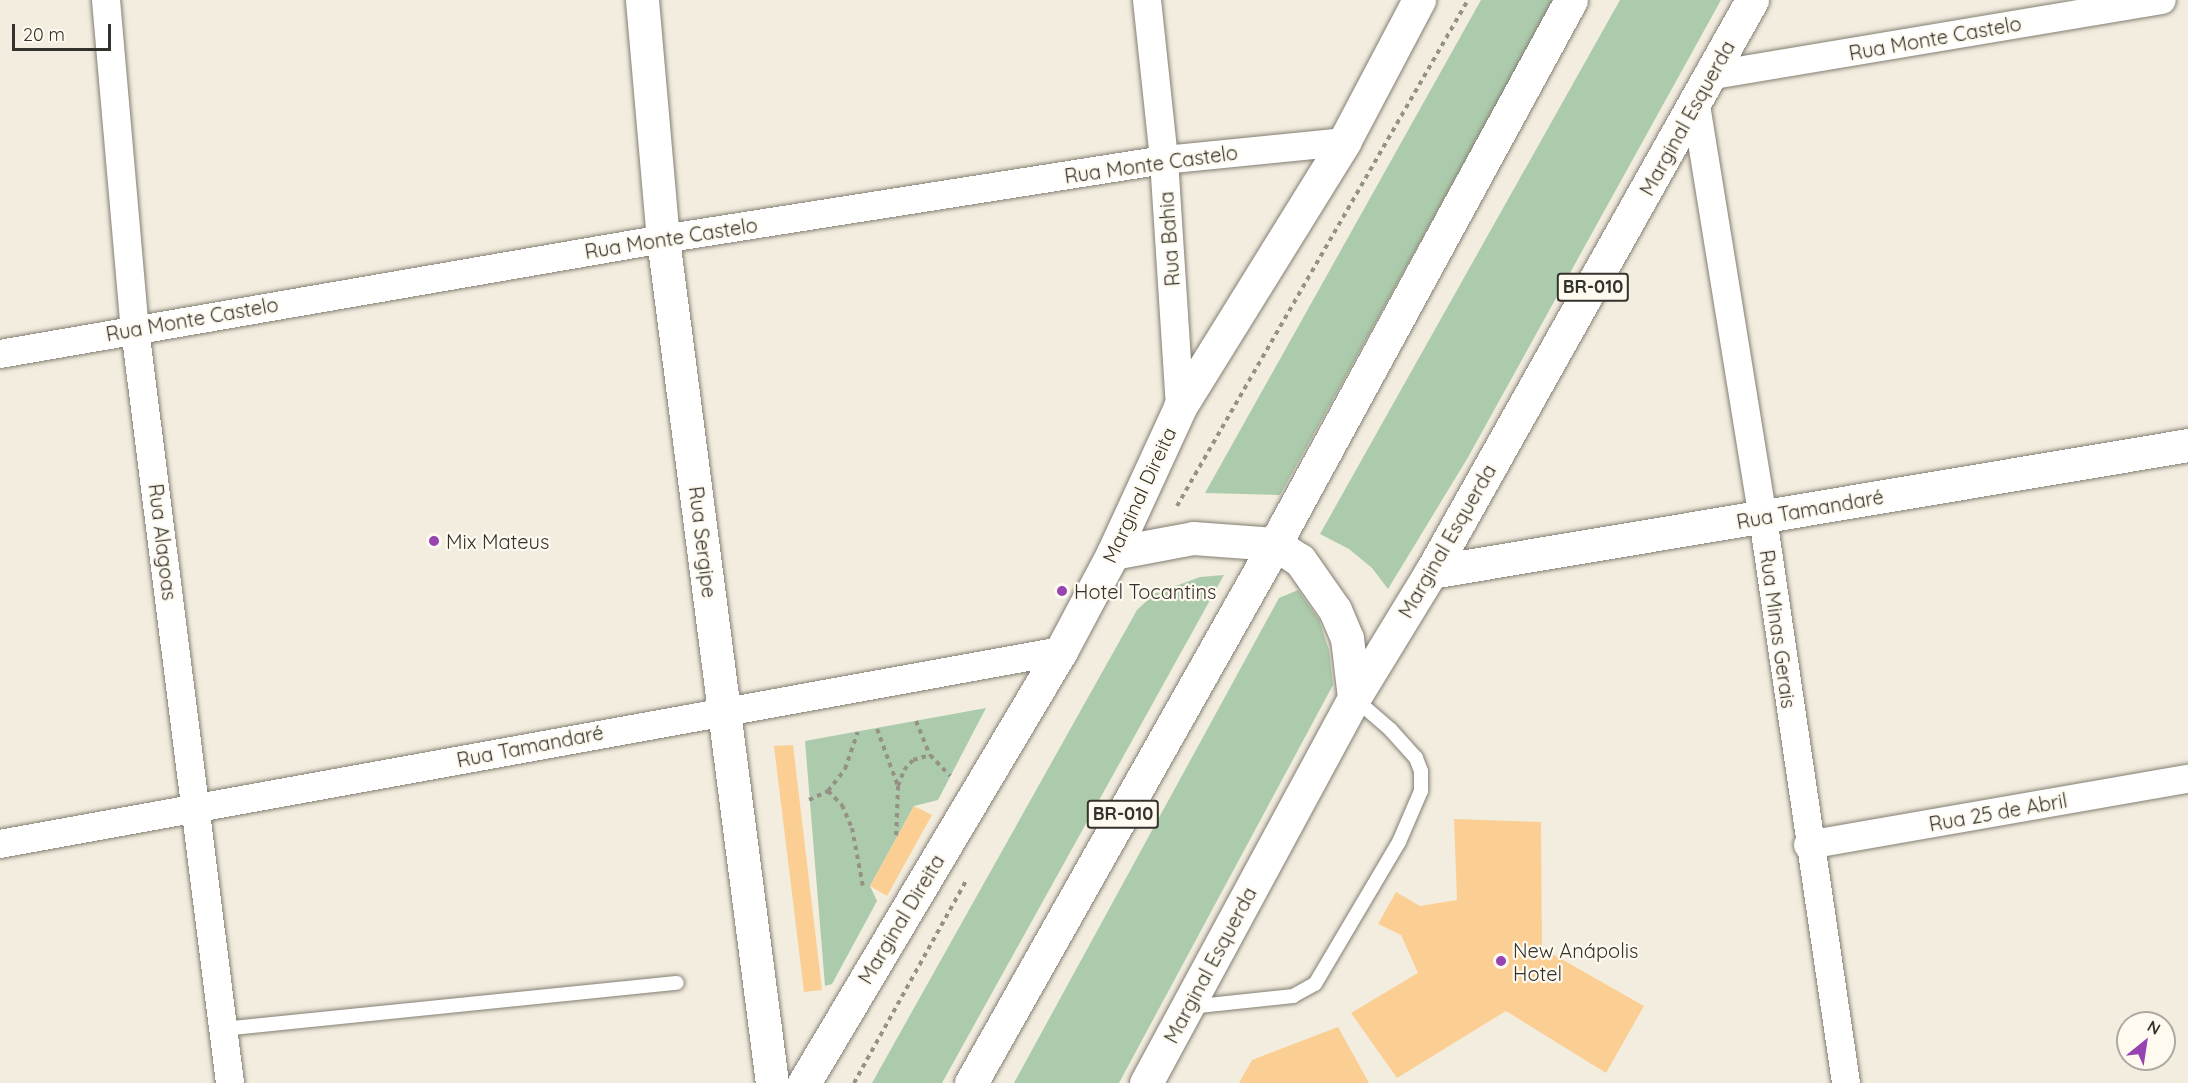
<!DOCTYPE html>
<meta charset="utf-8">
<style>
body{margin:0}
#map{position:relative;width:2188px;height:1083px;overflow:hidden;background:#f2eddf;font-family:Quicksand,sans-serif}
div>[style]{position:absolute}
.green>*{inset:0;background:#accbac}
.building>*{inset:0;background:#fbcf93}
.path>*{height:4px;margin-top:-2px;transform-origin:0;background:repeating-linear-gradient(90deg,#959187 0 4.5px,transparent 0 9px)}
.roads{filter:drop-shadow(0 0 2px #837e72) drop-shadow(0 0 2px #837e72)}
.lane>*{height:14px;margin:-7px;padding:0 7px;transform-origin:7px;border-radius:7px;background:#fff}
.street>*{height:28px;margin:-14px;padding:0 14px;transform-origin:14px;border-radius:14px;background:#fff}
.secondary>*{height:33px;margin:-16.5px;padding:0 16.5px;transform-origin:16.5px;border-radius:16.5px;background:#fff}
.primary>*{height:33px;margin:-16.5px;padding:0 16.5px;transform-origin:16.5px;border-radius:16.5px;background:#fff}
.highway>*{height:33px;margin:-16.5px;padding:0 16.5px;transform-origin:16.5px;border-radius:16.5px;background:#fff}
.dots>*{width:16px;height:16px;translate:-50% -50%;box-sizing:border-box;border:3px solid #fffaef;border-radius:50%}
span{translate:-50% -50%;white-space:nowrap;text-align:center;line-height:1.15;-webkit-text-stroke:4.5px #fffaef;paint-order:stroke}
.shield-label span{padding:2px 4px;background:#fffaef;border:2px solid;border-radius:4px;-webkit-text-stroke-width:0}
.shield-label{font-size:18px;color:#34322c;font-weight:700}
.street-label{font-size:20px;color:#34322c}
.poi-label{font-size:20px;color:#34322c}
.left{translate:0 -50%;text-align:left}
.north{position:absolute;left:2116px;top:1011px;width:60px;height:60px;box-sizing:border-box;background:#fffaef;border:2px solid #aeaaa1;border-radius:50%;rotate:30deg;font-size:16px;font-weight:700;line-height:24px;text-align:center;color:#34322c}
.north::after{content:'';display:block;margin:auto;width:21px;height:27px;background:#9743b2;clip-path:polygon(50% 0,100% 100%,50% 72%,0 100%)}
.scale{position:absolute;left:12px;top:24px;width:99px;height:27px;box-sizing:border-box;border:3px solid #34322c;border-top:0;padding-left:8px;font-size:18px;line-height:21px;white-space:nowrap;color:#34322c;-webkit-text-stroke:4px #fffaef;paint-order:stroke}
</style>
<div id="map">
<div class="green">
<div style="clip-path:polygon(1481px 0,1554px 0,1280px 495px,1205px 493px)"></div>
<div style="clip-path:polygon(1620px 0,1721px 0,1467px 459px,1388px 589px,1372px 568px,1349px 549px,1320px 534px)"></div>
<div style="clip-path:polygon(1224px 575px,942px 1083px,872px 1083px,1137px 610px,1154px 594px,1200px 577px)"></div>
<div style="clip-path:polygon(1298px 590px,1319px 620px,1329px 650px,1333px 685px,1119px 1083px,1014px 1083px,1279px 598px)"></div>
<div style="clip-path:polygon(986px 708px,938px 800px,914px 806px,870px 886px,877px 901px,832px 984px,825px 986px,805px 741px)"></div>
</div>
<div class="building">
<div style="clip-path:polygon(793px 745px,822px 990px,804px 992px,774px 746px)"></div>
<div style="clip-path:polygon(914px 806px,932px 815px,887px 896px,870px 886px)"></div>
<div style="clip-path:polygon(1454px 819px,1541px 822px,1542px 948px,1644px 1006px,1606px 1073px,1506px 1011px,1397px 1078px,1351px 1013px,1418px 973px,1401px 935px,1378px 924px,1396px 892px,1420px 906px,1457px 900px)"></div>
<div style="clip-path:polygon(1338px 1027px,1369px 1083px,1239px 1083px,1252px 1060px)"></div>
</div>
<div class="path">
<div style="left:1177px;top:506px;width:584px;rotate:-60.1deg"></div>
<div style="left:916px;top:721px;width:37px;rotate:68deg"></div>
<div style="left:930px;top:755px;width:29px;rotate:46deg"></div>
<div style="left:877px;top:729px;width:61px;rotate:69.8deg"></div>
<div style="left:898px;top:786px;width:51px;rotate:92.2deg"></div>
<div style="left:898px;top:786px;width:17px;rotate:-69deg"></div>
<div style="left:904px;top:770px;width:13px;rotate:-48deg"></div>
<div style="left:913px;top:760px;width:18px;rotate:-16deg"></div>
<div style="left:828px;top:791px;width:20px;rotate:45deg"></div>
<div style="left:842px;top:805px;width:25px;rotate:67deg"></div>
<div style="left:852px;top:828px;width:60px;rotate:79.4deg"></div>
<div style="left:809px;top:800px;width:21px;rotate:-25deg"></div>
<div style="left:828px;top:791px;width:28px;rotate:-52deg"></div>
<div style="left:845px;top:769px;width:39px;rotate:-71deg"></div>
<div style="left:854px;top:1083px;width:233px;rotate:-61deg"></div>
</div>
<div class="roads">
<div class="lane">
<div style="left:1189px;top:1007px;width:105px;rotate:-6deg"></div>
<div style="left:1293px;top:996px;width:25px;rotate:-29deg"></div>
<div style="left:1315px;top:984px;width:165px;rotate:-59.4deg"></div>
<div style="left:1399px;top:842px;width:56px;rotate:-66.7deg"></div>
<div style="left:1421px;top:791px;width:20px;rotate:-90deg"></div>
<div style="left:1421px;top:771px;width:14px;rotate:-111deg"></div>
<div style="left:1416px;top:758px;width:38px;rotate:-132deg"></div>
<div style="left:1391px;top:730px;width:49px;rotate:-139.1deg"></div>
<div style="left:222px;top:1029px;width:457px;rotate:-5.8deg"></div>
</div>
<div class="street">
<div style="left:106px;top:0;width:330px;rotate:85deg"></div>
<div style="left:135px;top:329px;width:760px;rotate:82.82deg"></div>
<div style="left:1147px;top:0;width:161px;rotate:83.9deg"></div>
<div style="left:1164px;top:160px;width:248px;rotate:86.3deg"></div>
<div style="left:1708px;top:76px;width:460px;rotate:-9.5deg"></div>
<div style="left:1696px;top:105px;width:418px;rotate:80.8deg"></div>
<div style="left:1763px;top:518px;width:571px;rotate:81.64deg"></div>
<div style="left:0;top:354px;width:673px;rotate:-9.84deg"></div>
<div style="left:663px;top:239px;width:507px;rotate:-8.96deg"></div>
<div style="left:1164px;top:160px;width:181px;rotate:-5.7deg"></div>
<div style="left:0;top:844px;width:1078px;rotate:-10.31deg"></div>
<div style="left:1808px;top:845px;width:386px;rotate:-9.9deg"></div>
</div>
<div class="secondary">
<div style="left:642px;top:0;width:240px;rotate:85deg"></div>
<div style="left:663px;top:239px;width:851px;rotate:82.64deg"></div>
<div style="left:1431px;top:572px;width:768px;rotate:-9.52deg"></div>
</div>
<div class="primary">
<div style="left:1113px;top:553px;width:81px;rotate:-10.6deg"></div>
<div style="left:1193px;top:538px;width:82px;rotate:4.2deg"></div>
<div style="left:1275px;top:544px;width:30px;rotate:33deg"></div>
<div style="left:1300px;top:560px;width:61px;rotate:55deg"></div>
<div style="left:1335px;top:610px;width:30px;rotate:67deg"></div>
<div style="left:1347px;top:638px;width:60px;rotate:83.3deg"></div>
<div style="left:804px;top:1083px;width:503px;rotate:-59.25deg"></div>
<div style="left:1061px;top:651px;width:111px;rotate:-62deg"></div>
<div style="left:1113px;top:553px;width:161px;rotate:-65.3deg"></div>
<div style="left:1180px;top:407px;width:312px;rotate:-58.2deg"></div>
<div style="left:1344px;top:142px;width:161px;rotate:-62.2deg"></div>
<div style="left:1146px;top:1083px;width:438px;rotate:-61.6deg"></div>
<div style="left:1354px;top:698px;width:148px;rotate:-58.6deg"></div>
<div style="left:1431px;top:572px;width:656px;rotate:-60.7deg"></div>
</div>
<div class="highway">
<div style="left:971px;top:1083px;width:619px;rotate:-60.58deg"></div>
<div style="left:1275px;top:544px;width:619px;rotate:-61.45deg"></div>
</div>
</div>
<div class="dots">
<div style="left:434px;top:541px;background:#9743b2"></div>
<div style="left:1062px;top:591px;background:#9743b2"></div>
<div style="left:1501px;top:961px;background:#9743b2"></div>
</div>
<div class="shield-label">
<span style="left:1593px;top:287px">BR-010</span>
<span style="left:1123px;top:814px">BR-010</span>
</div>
<div class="street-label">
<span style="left:1935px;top:38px;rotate:-10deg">Rua Monte Castelo</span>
<span style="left:1687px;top:118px;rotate:-61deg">Marginal Esquerda</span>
<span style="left:1151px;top:164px;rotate:-8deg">Rua Monte Castelo</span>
<span style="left:671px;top:238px;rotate:-9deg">Rua Monte Castelo</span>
<span style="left:1169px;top:239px;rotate:-94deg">Rua Bahia</span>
<span style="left:192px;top:319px;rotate:-10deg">Rua Monte Castelo</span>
<span style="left:1139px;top:495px;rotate:-65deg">Marginal Direita</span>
<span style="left:1810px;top:509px;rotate:-10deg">Rua Tamandaré</span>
<span style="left:1447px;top:541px;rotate:-60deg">Marginal Esquerda</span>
<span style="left:163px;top:542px;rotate:83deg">Rua Alagoas</span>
<span style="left:703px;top:542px;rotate:83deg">Rua Sergipe</span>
<span style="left:1778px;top:629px;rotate:82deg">Rua Minas Gerais</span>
<span style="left:530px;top:746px;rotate:-11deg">Rua Tamandaré</span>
<span style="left:1998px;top:812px;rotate:-10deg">Rua 25 de Abril</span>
<span style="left:901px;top:919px;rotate:-59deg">Marginal Direita</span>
<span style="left:1210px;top:965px;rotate:-62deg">Marginal Esquerda</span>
</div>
<div class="poi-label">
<span class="left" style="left:446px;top:541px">Mix Mateus</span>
<span class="left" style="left:1074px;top:591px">Hotel Tocantins</span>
<span class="left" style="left:1513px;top:962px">New Anápolis<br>Hotel</span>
</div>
<div class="north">N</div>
<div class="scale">20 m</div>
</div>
